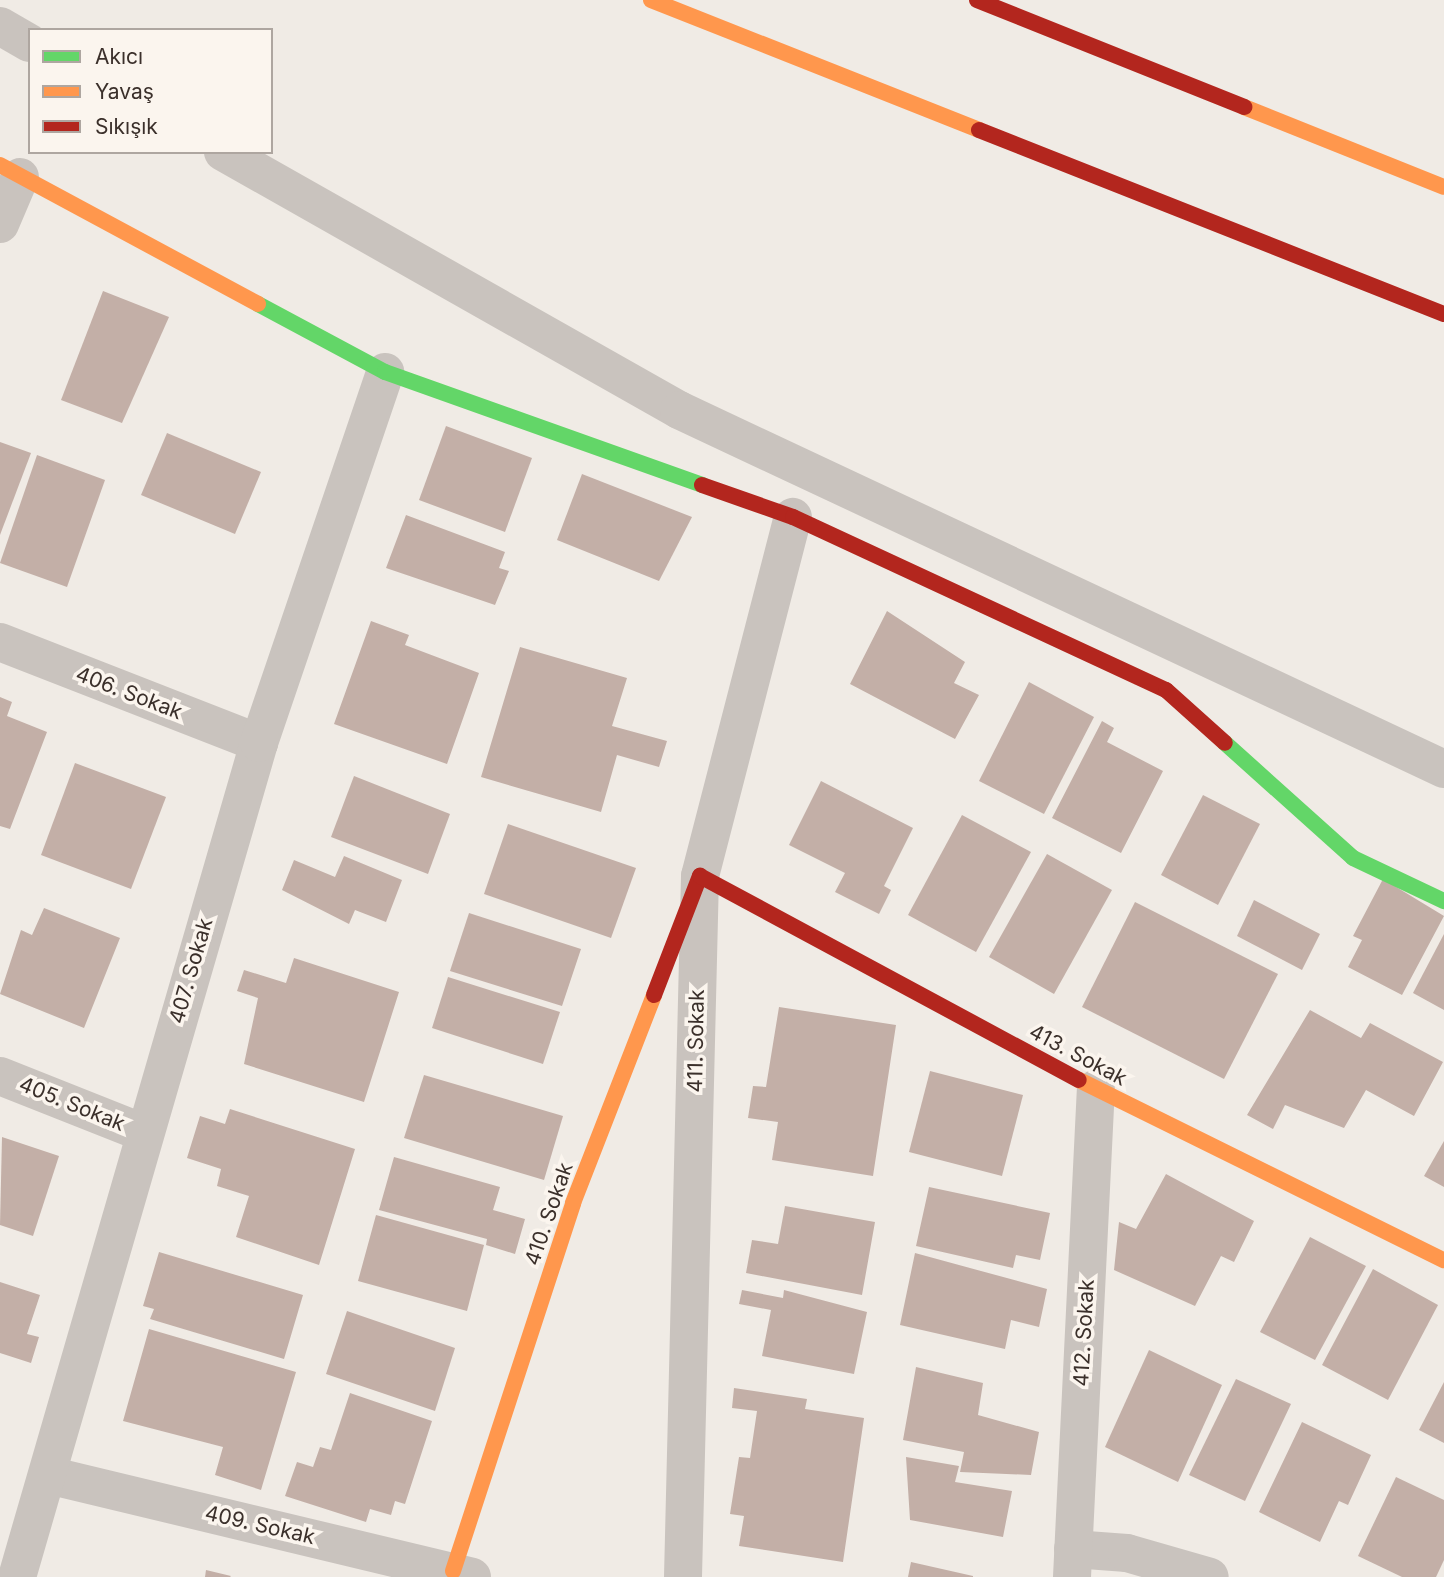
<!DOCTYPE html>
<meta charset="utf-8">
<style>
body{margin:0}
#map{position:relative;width:1444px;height:1577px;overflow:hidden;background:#f0ebe5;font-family:Inter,sans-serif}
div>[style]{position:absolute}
.building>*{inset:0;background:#c3afa7}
.street>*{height:38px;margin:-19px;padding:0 19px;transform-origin:19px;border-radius:19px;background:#c9c3be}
.fast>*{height:16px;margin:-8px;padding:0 8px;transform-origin:8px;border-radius:8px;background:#63d668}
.slow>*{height:16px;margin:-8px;padding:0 8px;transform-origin:8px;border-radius:8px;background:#ff974d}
.jam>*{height:16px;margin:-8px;padding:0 8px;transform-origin:8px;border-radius:8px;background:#b3261e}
span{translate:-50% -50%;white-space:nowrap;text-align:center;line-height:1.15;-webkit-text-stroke:7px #fbf5ee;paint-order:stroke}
.street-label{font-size:21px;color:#3b302b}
.legend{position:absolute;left:28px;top:28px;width:245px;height:126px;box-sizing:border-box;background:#fbf5ee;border:2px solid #aea6a0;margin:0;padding:9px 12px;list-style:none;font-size:21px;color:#3b302b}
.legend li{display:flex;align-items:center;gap:14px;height:35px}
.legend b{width:35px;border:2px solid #aea6a0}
</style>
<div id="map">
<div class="building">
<div style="clip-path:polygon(103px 291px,169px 317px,122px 423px,61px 400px)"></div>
<div style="clip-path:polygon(446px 426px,532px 458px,505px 532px,419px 500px)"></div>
<div style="clip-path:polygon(167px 433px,261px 472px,235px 534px,141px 495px)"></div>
<div style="clip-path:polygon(0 442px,31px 453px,0 535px)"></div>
<div style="clip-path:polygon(37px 455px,105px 480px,67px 587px,0 563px)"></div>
<div style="clip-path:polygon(582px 474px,692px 517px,659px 581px,557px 540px)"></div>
<div style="clip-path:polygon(406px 515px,505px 552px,499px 568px,509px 571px,495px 605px,386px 568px)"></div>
<div style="clip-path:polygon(887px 611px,965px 662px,954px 683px,979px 695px,955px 739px,850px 684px)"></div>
<div style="clip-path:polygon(371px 621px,409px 635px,405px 645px,479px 673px,447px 764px,334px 724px)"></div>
<div style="clip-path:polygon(520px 647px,627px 678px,612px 726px,667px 741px,659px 767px,617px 755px,601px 812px,481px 777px)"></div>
<div style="clip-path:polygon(1029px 682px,1094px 717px,1044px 814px,979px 781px)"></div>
<div style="clip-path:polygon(0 697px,12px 702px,7px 716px,47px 732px,10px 829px,0 826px)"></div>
<div style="clip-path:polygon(1102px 721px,1114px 728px,1107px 742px,1163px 771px,1121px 853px,1052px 818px)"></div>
<div style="clip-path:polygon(75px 763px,166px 797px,131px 889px,41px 855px)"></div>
<div style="clip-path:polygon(354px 776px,450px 814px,428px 874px,331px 837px)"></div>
<div style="clip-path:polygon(821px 781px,913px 828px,884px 886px,891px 890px,879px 914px,835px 892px,845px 873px,789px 845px)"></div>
<div style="clip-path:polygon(1203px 795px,1260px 824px,1218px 905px,1161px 875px)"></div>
<div style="clip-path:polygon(962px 815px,1031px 852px,976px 952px,908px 915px)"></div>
<div style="clip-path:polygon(508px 824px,636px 868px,611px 938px,484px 894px)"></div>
<div style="clip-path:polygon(1047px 854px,1112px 890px,1054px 994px,989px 957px)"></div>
<div style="clip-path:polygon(344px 856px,402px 880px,386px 922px,355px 910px,349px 924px,282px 890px,294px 860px,335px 877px)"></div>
<div style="clip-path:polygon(1383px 879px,1444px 916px,1402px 995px,1348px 967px,1362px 940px,1353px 936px)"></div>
<div style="clip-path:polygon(1254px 900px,1320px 934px,1302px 970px,1237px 936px)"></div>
<div style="clip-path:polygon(1135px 902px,1278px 974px,1224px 1079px,1082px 1007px)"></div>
<div style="clip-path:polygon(44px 908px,120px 938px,84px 1028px,0 994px,21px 930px,32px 935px)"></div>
<div style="clip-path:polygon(469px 913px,581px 949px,562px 1006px,450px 971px)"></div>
<div style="clip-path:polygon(1444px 934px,1444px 1010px,1413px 993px)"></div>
<div style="clip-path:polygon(294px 958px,399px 992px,364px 1102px,244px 1064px,258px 998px,237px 991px,244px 970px,286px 983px)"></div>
<div style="clip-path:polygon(448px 977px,560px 1012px,543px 1064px,432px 1028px)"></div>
<div style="clip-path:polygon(779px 1007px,896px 1025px,873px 1176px,772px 1160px,778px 1122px,748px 1118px,753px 1086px,766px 1087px)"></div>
<div style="clip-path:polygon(1310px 1010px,1361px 1038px,1370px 1023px,1443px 1062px,1414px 1116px,1366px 1090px,1344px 1128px,1285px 1105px,1273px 1129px,1247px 1115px)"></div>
<div style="clip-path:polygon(930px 1071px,1023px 1095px,1002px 1176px,909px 1152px)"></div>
<div style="clip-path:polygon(424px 1075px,563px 1116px,544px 1180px,404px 1138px)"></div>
<div style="clip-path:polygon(230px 1109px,355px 1149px,319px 1265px,236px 1237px,249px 1196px,217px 1186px,221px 1169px,187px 1158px,200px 1116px,225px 1124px)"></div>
<div style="clip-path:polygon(2px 1137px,59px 1156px,33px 1236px,0 1225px)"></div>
<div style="clip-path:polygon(1444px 1141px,1444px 1187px,1424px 1176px)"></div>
<div style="clip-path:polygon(394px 1157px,500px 1187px,493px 1210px,525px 1219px,515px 1254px,486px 1245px,487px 1239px,379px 1210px)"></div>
<div style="clip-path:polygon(1166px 1174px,1254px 1221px,1234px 1262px,1221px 1256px,1195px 1306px,1114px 1270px,1119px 1222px,1136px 1229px)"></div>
<div style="clip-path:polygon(929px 1187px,1050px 1213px,1040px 1260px,1016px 1255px,1013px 1268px,916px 1246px)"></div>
<div style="clip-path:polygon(785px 1206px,875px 1222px,862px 1295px,746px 1273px,752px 1240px,778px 1244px)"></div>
<div style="clip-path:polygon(376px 1215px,484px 1245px,467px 1311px,358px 1281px)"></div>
<div style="clip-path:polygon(1310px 1237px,1366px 1266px,1315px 1360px,1260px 1332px)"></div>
<div style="clip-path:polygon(159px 1252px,303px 1295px,284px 1359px,150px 1319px,154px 1309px,143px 1306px)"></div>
<div style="clip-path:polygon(915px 1253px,1047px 1289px,1039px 1327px,1011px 1320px,1005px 1349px,900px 1325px)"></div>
<div style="clip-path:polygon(1373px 1269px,1438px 1305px,1388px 1400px,1322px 1365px)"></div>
<div style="clip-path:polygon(0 1282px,40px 1295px,27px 1334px,39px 1337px,31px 1363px,0 1353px)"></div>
<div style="clip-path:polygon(742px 1290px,783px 1298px,784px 1290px,867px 1312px,854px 1374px,762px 1356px,771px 1310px,739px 1304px)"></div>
<div style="clip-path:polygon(347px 1311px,455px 1348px,435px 1411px,326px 1374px)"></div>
<div style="clip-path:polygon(149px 1329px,296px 1372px,261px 1490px,215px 1475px,223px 1447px,123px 1421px)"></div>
<div style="clip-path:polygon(1149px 1350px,1222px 1385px,1178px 1482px,1105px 1447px)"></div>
<div style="clip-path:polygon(916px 1367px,983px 1383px,978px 1415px,1039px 1432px,1031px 1475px,960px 1472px,964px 1452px,903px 1440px)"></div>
<div style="clip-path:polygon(1236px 1379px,1291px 1404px,1245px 1501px,1189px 1475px)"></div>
<div style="clip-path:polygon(1444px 1382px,1444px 1443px,1419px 1430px)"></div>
<div style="clip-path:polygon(734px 1388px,807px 1399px,805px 1409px,864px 1418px,843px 1562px,739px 1546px,744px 1516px,730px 1514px,739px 1457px,750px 1458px,757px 1411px,732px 1408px)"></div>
<div style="clip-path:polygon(350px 1393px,432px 1421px,405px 1504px,395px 1501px,391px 1515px,370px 1509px,366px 1522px,285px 1496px,297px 1462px,313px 1467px,320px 1447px,331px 1450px)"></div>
<div style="clip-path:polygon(1302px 1422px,1371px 1455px,1348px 1505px,1339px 1501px,1320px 1542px,1259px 1512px)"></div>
<div style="clip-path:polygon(906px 1457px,959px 1466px,955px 1482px,1012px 1491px,1003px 1537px,910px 1520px)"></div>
<div style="clip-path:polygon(1396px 1477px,1444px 1500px,1444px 1560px,1436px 1577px,1402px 1577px,1358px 1556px)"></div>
<div style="clip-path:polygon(911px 1562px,973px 1576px,973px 1577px,908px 1577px)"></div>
<div style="clip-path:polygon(206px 1570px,231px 1576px,230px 1577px,205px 1577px)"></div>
</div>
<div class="street">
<div style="left:0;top:26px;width:34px;rotate:30deg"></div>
<div style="left:223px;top:152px;width:524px;rotate:29.5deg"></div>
<div style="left:679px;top:410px;width:845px;rotate:25.14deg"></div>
<div style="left:0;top:224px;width:51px;rotate:-66.9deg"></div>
<div style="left:0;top:642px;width:278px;rotate:21.3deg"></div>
<div style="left:0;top:1076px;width:155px;rotate:21.6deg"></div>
<div style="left:48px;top:1475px;width:436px;rotate:13.5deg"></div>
<div style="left:1073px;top:1549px;width:54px;rotate:4.2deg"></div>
<div style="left:1127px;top:1553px;width:86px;rotate:16.1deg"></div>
<div style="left:17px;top:1577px;width:868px;rotate:-73.82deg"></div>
<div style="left:259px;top:743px;width:392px;rotate:-71.2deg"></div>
<div style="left:683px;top:1577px;width:701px;rotate:-88.61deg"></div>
<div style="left:700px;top:876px;width:371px;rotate:-75.5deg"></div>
<div style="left:1072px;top:1577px;width:489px;rotate:-87.2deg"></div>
</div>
<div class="fast">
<div style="left:258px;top:304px;width:144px;rotate:28.2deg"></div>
<div style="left:385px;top:372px;width:337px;rotate:19.6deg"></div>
<div style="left:1225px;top:743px;width:172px;rotate:41.9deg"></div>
<div style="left:1353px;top:858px;width:101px;rotate:25.3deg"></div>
</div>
<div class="slow">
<div style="left:651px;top:0;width:353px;rotate:21.6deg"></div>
<div style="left:1244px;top:107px;width:215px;rotate:21.8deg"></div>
<div style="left:0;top:165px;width:293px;rotate:28.3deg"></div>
<div style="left:1079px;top:1080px;width:407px;rotate:26.3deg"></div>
<div style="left:453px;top:1571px;width:387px;rotate:-71.9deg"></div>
<div style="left:573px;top:1203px;width:223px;rotate:-68.7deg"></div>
</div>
<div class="jam">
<div style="left:977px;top:0;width:288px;rotate:21.8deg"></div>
<div style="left:979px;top:130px;width:500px;rotate:21.59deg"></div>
<div style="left:702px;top:485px;width:96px;rotate:19.4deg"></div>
<div style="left:793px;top:517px;width:411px;rotate:24.9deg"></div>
<div style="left:1166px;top:690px;width:79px;rotate:41.9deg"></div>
<div style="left:654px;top:995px;width:128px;rotate:-68.9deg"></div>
<div style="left:700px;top:876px;width:430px;rotate:28.3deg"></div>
</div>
<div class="street-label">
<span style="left:129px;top:693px;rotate:21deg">406. Sokak</span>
<span style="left:191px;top:971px;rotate:-74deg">407. Sokak</span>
<span style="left:696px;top:1041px;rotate:-89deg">411. Sokak</span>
<span style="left:1078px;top:1055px;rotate:28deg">413. Sokak</span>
<span style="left:72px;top:1104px;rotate:22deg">405. Sokak</span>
<span style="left:549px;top:1214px;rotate:-71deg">410. Sokak</span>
<span style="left:1084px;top:1333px;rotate:-87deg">412. Sokak</span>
<span style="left:260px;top:1525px;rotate:13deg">409. Sokak</span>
</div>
<ul class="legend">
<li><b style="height:9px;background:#63d668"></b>Akıcı</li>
<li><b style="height:9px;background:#ff974d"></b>Yavaş</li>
<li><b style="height:9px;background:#b3261e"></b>Sıkışık</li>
</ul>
</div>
